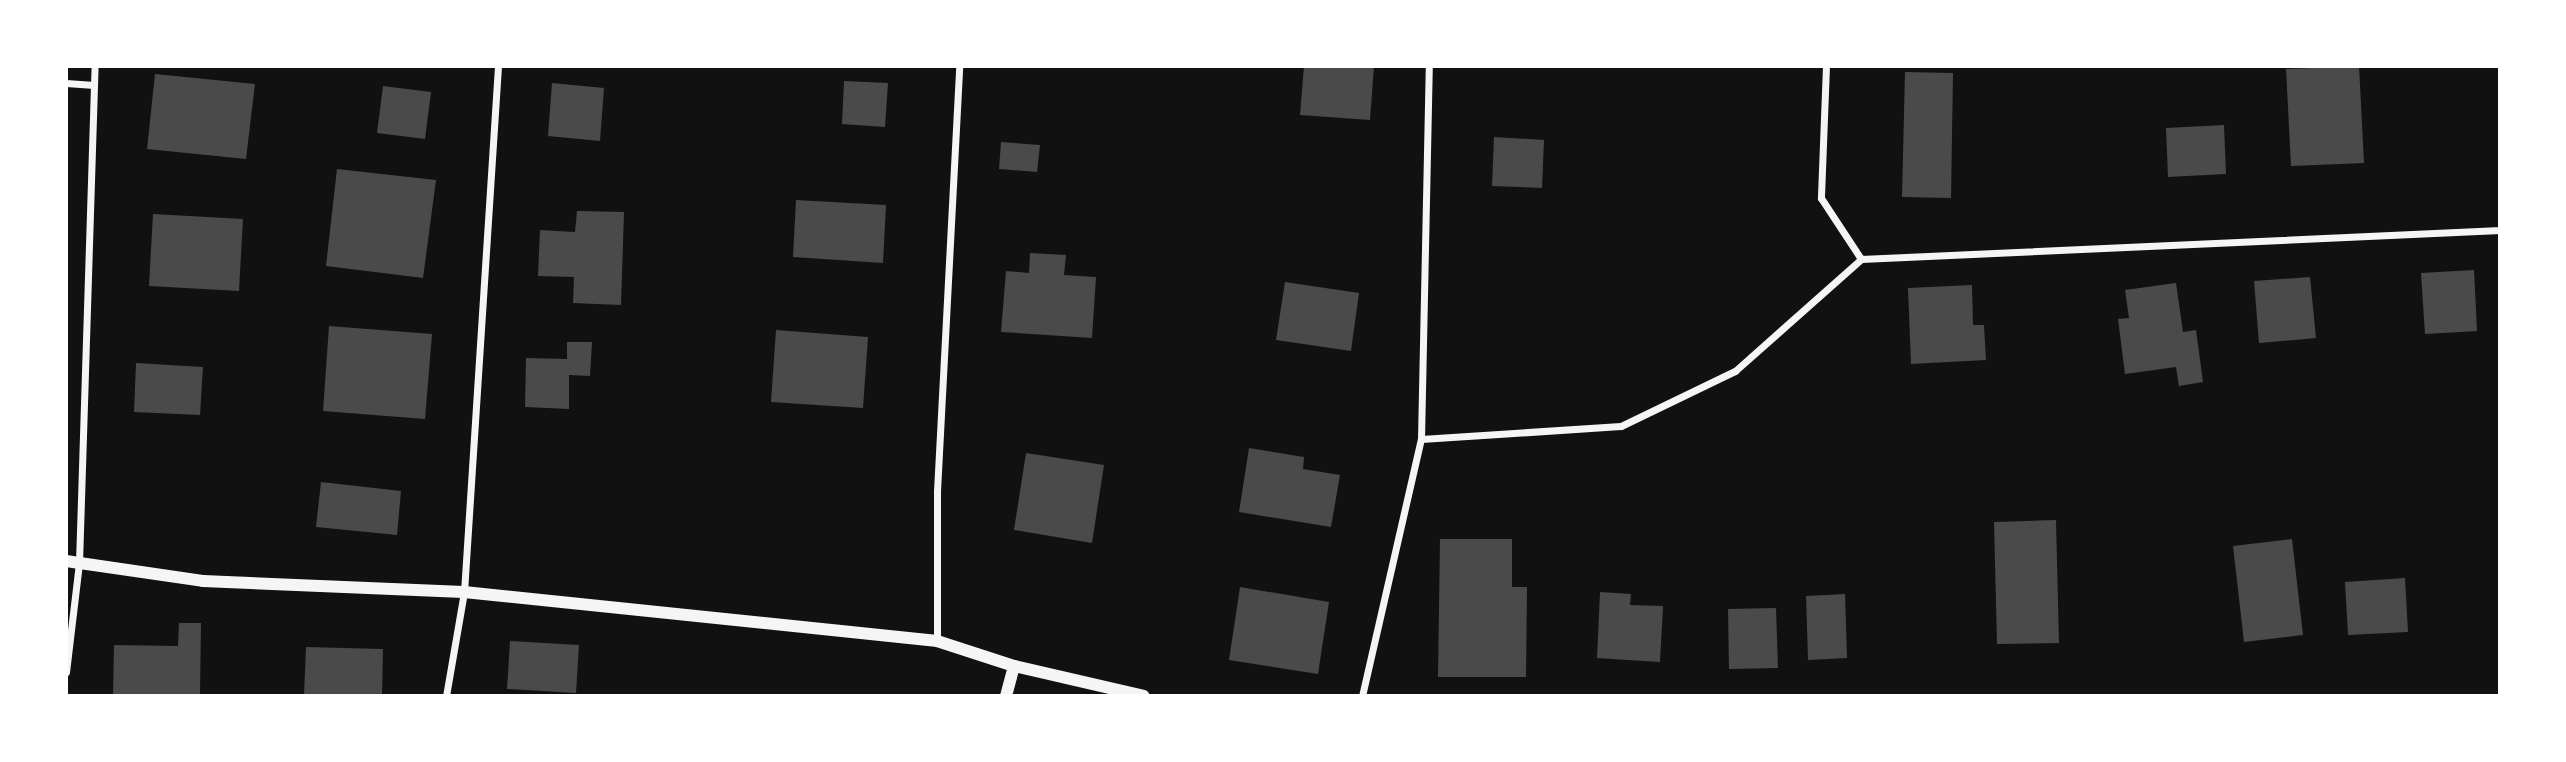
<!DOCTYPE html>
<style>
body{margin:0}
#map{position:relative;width:2566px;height:762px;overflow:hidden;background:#111;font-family:"PT Serif",serif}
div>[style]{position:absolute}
.building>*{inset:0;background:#4a4a4a}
.minor>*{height:7px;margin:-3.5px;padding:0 3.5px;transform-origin:3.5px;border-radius:3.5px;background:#f5f5f5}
.tertiary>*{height:12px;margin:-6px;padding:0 6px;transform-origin:6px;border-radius:6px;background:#f5f5f5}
span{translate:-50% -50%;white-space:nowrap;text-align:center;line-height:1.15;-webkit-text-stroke:6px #fff;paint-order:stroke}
.frame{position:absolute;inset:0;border:68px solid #fff;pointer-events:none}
</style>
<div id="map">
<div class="building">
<div style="clip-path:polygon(1304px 66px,1374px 66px,1370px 120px,1300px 115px)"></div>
<div style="clip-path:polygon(2359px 66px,2364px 163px,2291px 166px,2286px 69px)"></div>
<div style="clip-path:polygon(1905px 72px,1953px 73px,1951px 198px,1902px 197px)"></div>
<div style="clip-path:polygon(155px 74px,255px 84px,246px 159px,147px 149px)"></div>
<div style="clip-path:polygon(844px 81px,888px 83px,885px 127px,842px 124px)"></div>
<div style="clip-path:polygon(552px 83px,604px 88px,600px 141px,548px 136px)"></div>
<div style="clip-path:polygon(383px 86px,431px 92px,425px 139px,377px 133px)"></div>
<div style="clip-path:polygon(2224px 125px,2226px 174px,2168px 177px,2166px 128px)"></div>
<div style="clip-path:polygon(1494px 137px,1544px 140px,1542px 188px,1492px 186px)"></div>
<div style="clip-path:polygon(1001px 142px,1040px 145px,1037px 172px,999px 169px)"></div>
<div style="clip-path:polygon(337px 169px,436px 180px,423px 278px,326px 266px)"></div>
<div style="clip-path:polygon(796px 200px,886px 205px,883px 263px,793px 257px)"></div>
<div style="clip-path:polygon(577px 211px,624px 212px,621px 305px,573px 303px,574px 277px,538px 276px,540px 230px,575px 232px)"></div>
<div style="clip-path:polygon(153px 214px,243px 219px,239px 291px,149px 286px)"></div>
<div style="clip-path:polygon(1030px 253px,1066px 255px,1064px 275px,1096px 277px,1092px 338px,1001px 332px,1006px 271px,1029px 273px)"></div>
<div style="clip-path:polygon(2474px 270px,2477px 331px,2425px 334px,2421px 273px)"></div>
<div style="clip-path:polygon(2310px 277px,2316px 338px,2259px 343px,2254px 281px)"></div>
<div style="clip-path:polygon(1285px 282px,1359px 293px,1351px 351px,1276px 340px)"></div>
<div style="clip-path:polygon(2176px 283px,2183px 332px,2196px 330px,2203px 382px,2179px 386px,2176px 367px,2125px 374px,2118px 319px,2129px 318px,2125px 290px)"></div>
<div style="clip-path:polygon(1972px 285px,1973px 325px,1984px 325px,1986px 360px,1911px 364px,1908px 288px)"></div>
<div style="clip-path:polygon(329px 326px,432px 334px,425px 419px,323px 411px)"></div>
<div style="clip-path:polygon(776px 330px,868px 337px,863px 408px,771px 402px)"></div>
<div style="clip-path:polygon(567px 342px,592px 342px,590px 376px,569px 375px,569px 409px,525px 407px,526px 358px,567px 359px)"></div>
<div style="clip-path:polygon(136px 363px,203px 367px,200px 415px,134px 412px)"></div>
<div style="clip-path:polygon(1249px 448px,1304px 457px,1303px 469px,1340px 475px,1331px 527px,1239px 512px)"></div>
<div style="clip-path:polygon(1026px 453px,1104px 465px,1092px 543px,1014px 530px)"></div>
<div style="clip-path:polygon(321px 482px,401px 491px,397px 535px,316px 527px)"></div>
<div style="clip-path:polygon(2056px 520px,2059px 643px,1997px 644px,1994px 522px)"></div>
<div style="clip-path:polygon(1440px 539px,1512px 539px,1512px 587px,1527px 587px,1526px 677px,1438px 677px)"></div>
<div style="clip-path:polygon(2292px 539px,2303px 635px,2244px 642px,2233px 546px)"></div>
<div style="clip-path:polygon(2405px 578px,2408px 632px,2348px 635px,2345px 582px)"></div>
<div style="clip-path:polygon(1240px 587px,1329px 602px,1318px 674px,1229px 660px)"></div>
<div style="clip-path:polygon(1600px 592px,1631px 594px,1630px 605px,1663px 606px,1660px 662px,1597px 658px)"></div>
<div style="clip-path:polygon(1845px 594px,1847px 658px,1808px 660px,1806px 596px)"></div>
<div style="clip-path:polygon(1776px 608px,1778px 668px,1729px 669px,1728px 609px)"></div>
<div style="clip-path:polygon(179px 623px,201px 623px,200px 696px,113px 696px,114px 645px,178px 646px)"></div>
<div style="clip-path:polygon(510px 641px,579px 645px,576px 693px,507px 689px)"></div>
<div style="clip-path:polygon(306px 647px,383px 649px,382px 696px,304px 696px)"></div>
</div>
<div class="minor">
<div style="left:1826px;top:66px;width:132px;rotate:92.2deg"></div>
<div style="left:1821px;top:198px;width:73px;rotate:56.7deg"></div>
<div style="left:66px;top:83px;width:28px;rotate:4deg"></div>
<div style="left:1421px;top:439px;width:200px;rotate:-3.7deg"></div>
<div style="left:1621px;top:426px;width:127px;rotate:-25.8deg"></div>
<div style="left:1735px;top:371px;width:169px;rotate:-41.6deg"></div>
<div style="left:1861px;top:259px;width:640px;rotate:-2.6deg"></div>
<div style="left:937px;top:641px;width:150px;rotate:-90deg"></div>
<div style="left:937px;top:491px;width:426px;rotate:-87deg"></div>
<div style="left:66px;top:672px;width:110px;rotate:-83.2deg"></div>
<div style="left:79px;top:563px;width:497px;rotate:-88.2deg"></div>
<div style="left:446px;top:696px;width:106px;rotate:-80.2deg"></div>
<div style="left:464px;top:592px;width:527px;rotate:-86.3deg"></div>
<div style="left:1362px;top:696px;width:264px;rotate:-77.1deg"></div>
<div style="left:1421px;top:439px;width:373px;rotate:-88.8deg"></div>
</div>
<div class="tertiary">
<div style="left:66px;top:561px;width:138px;rotate:8.3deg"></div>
<div style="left:203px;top:581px;width:261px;rotate:2.4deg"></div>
<div style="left:464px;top:592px;width:476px;rotate:5.9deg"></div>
<div style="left:937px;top:641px;width:81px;rotate:18deg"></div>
<div style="left:1014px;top:666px;width:133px;rotate:13deg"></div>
<div style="left:1006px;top:696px;width:31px;rotate:-75deg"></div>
</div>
<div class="frame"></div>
</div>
